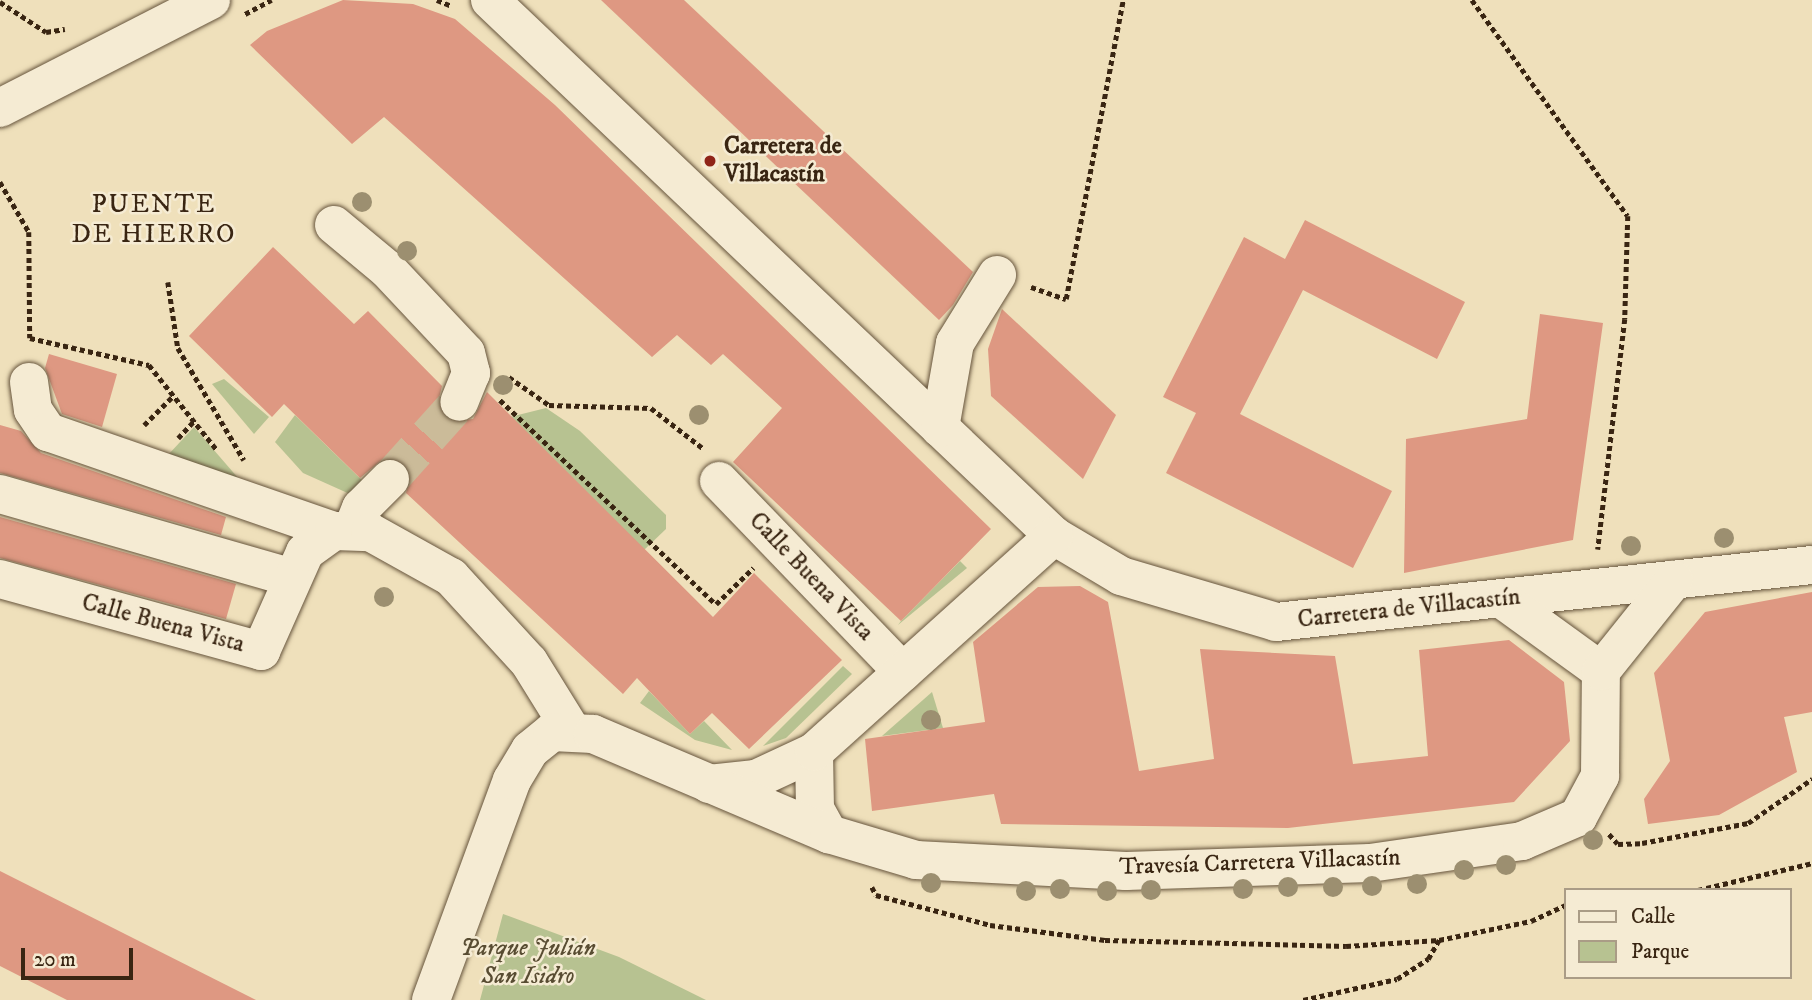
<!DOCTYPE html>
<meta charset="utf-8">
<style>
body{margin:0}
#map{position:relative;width:1812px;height:1000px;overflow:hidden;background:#efe0bb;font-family:"IM FELL DW Pica",serif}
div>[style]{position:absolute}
.green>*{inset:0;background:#b7c291}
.building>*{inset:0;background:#de9882}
.minor-tunnel>*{height:38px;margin-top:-19px;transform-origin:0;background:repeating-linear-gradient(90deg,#cbbb99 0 38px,transparent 0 57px)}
.path>*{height:4.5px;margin-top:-2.25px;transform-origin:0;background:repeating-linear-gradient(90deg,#392512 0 5px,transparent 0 8.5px)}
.roads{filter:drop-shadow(0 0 2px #66543c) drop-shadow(0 0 2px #66543c)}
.minor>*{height:38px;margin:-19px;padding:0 19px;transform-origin:19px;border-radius:19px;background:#f5ebd3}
.trees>*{width:20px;height:20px;margin:-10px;border-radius:50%;background:#9c8f70}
.dots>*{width:19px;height:19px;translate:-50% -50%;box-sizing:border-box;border:4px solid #f5ebd3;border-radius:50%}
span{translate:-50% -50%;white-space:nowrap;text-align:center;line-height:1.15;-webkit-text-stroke:5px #f5ebd3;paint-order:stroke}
.poi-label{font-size:24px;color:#392512;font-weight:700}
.left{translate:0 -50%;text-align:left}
.street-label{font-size:24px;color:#392512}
.park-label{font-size:24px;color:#584c32;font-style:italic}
.neighbourhood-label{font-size:26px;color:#392512;letter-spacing:2px}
.legend{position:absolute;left:1564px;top:888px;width:228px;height:91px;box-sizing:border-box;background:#f5ebd3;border:2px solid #aa9c86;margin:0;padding:9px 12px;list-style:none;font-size:21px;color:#392512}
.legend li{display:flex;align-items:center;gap:14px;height:35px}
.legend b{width:35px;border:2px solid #aa9c86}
.scale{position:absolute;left:21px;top:948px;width:112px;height:32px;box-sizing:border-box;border:4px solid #392512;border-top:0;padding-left:9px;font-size:21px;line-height:24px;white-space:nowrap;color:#392512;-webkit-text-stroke:5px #f5ebd3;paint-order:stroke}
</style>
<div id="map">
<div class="green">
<div style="clip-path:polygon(224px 379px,269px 417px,254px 434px,212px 384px)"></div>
<div style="clip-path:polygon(546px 408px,580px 431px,666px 515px,666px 529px,644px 550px,510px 417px)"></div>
<div style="clip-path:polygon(295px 415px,367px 485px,352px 495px,303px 473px,275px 442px)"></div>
<div style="clip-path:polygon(194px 427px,257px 500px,168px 455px)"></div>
<div style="clip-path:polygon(960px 561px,967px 568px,898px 625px,901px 621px)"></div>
<div style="clip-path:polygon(843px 666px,852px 674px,786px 738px,763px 746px)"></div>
<div style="clip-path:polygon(649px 691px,690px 734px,704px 721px,732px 750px,695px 740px,640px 703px)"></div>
<div style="clip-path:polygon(932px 692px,943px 728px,882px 736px)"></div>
<div style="clip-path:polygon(503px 914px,619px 957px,706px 1000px,480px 1000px)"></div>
</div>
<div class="building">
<div style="clip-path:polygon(343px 0,413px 4px,455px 19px,555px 105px,991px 529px,901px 621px,733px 462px,782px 408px,723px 354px,711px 365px,677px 335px,652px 357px,384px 117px,352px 144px,250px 45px,267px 31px)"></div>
<div style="clip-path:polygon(601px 0,684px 0,973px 272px,953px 305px,939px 320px)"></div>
<div style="clip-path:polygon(1305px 220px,1465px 302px,1437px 359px,1303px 290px,1240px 414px,1392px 491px,1353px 568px,1166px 473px,1196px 413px,1163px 397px,1244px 237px,1285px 259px)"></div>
<div style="clip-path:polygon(273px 247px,354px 324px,368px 311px,442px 386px,437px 406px,450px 422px,473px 419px,487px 392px,713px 617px,754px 573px,842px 660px,749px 749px,712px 713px,690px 734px,637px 678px,623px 694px,406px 493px,411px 474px,405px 463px,384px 458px,360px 478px,284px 404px,272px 417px,189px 336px)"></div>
<div style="clip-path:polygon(1002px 309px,1116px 415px,1083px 479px,991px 396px,988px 349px)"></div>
<div style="clip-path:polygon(1540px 314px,1603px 323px,1573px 540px,1404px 573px,1406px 439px,1527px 419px)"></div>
<div style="clip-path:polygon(49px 354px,117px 374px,102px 427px,62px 414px,45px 368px)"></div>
<div style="clip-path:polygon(0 425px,21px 431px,41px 453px,226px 517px,221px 535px,0 473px)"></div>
<div style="clip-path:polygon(0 517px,236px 584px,226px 619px,0 558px)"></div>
<div style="clip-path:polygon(1080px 586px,1108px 602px,1139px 771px,1214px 759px,1200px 649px,1335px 656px,1353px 764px,1428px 756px,1419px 650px,1509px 640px,1564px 682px,1570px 741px,1514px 802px,1288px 828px,1001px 824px,994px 794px,872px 811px,865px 739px,985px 722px,973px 642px,1038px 587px)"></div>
<div style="clip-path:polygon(1812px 592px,1812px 712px,1784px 717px,1797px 772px,1719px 815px,1648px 824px,1644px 799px,1670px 761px,1654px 673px,1705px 612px)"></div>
<div style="clip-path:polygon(0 871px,256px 1000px,67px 1000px,0 966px)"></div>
</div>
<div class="minor-tunnel">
<div style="left:390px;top:479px;width:103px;rotate:-48.1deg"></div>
</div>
<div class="path">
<div style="left:437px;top:0;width:16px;rotate:22deg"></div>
<div style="left:1472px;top:0;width:266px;rotate:54.2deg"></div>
<div style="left:1628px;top:216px;width:103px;rotate:91.7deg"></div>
<div style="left:1625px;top:319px;width:232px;rotate:96.7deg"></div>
<div style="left:0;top:2px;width:55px;rotate:33.1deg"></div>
<div style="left:46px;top:32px;width:19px;rotate:-9deg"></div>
<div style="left:245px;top:14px;width:30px;rotate:-28deg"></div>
<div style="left:0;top:182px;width:58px;rotate:59.9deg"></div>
<div style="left:29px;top:232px;width:106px;rotate:89.5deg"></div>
<div style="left:168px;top:282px;width:67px;rotate:81.4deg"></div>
<div style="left:178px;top:348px;width:130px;rotate:59.5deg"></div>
<div style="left:1031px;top:287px;width:37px;rotate:19deg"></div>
<div style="left:1066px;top:299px;width:304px;rotate:-79.2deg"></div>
<div style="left:30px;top:338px;width:122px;rotate:12.8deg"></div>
<div style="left:149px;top:365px;width:109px;rotate:51.3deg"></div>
<div style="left:509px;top:377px;width:49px;rotate:35deg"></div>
<div style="left:549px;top:405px;width:102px;rotate:1.7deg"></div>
<div style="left:651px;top:408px;width:67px;rotate:37.7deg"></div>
<div style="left:500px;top:400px;width:297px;rotate:43.4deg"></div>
<div style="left:716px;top:604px;width:52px;rotate:-44.2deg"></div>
<div style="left:144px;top:425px;width:41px;rotate:-45deg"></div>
<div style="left:178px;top:438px;width:23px;rotate:-47deg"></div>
<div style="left:1609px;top:834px;width:13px;rotate:48deg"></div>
<div style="left:1618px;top:844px;width:24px;rotate:-2deg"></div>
<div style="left:1642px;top:843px;width:108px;rotate:-10.7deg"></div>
<div style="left:1748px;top:823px;width:78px;rotate:-34.5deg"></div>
<div style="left:872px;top:887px;width:9px;rotate:63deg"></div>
<div style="left:876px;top:895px;width:118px;rotate:14.7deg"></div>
<div style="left:990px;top:925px;width:116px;rotate:7.4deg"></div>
<div style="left:1105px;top:940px;width:241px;rotate:1.4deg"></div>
<div style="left:1346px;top:946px;width:93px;rotate:-3.7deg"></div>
<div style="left:1698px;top:890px;width:117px;rotate:-13.3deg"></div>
<div style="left:1303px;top:1000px;width:96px;rotate:-12.6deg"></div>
<div style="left:1397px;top:979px;width:37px;rotate:-33deg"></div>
<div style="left:1428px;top:959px;width:22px;rotate:-60deg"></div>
<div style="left:1439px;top:940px;width:94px;rotate:-11.7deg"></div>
<div style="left:1531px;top:921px;width:38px;rotate:-25deg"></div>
</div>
<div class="roads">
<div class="minor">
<div style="left:490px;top:0;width:778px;rotate:43.54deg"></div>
<div style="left:1054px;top:536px;width:78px;rotate:30.8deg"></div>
<div style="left:1121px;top:576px;width:162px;rotate:16.5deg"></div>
<div style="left:1276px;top:622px;width:539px;rotate:-6.07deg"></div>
<div style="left:0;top:108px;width:237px;rotate:-27.1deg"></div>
<div style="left:334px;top:225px;width:69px;rotate:39.7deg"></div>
<div style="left:387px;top:269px;width:115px;rotate:46.8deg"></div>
<div style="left:466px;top:353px;width:21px;rotate:76deg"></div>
<div style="left:471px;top:373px;width:31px;rotate:112deg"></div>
<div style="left:29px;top:382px;width:28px;rotate:82deg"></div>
<div style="left:33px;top:410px;width:27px;rotate:56deg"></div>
<div style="left:48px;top:432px;width:303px;rotate:19.1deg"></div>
<div style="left:940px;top:428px;width:86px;rotate:-80deg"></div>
<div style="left:955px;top:343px;width:80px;rotate:-58.3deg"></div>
<div style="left:719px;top:481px;width:265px;rotate:46.1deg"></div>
<div style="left:0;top:494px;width:301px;rotate:16deg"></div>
<div style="left:352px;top:530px;width:24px;rotate:-68deg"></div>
<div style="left:361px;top:508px;width:41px;rotate:-45deg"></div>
<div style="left:0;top:579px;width:271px;rotate:15.4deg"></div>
<div style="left:261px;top:651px;width:108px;rotate:-66deg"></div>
<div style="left:305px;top:552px;width:36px;rotate:-36deg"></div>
<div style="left:334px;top:531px;width:36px;rotate:2deg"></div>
<div style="left:370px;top:532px;width:93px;rotate:29.1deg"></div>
<div style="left:451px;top:577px;width:115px;rotate:47.5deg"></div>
<div style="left:529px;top:662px;width:78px;rotate:58.2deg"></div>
<div style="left:1503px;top:600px;width:121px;rotate:35.9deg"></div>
<div style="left:814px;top:752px;width:57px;rotate:89deg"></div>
<div style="left:815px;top:809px;width:29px;rotate:61deg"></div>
<div style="left:709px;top:784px;width:47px;rotate:-6.1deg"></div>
<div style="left:756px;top:779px;width:64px;rotate:-25deg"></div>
<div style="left:814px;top:752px;width:323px;rotate:-42deg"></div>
<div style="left:431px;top:1000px;width:234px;rotate:-69.8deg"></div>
<div style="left:512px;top:780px;width:35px;rotate:-59deg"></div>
<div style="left:530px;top:750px;width:28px;rotate:-39deg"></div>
<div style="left:552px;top:732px;width:41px;rotate:2.8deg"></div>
<div style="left:593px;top:734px;width:256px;rotate:23deg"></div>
<div style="left:829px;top:834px;width:91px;rotate:16.6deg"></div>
<div style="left:916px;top:860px;width:210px;rotate:3deg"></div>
<div style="left:1126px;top:871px;width:244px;rotate:-1.9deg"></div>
<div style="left:1370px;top:863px;width:154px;rotate:-8.2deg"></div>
<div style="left:1522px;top:841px;width:61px;rotate:-23.2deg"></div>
<div style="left:1578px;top:817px;width:47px;rotate:-61.8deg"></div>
<div style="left:1600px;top:776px;width:105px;rotate:-89.5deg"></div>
<div style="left:1601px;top:671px;width:117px;rotate:-51.3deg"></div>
</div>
</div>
<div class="trees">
<div style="left:362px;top:202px"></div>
<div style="left:407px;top:251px"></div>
<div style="left:503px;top:385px"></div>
<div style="left:699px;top:415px"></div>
<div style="left:1724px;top:538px"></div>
<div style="left:1631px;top:546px"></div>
<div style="left:384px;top:597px"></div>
<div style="left:931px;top:720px"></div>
<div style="left:1593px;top:840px"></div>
<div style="left:1506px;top:865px"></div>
<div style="left:1464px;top:870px"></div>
<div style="left:931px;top:883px"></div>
<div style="left:1417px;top:884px"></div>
<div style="left:1372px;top:886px"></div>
<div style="left:1288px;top:887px"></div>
<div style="left:1333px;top:887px"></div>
<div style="left:1060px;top:889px"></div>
<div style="left:1243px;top:889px"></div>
<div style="left:1151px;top:890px"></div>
<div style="left:1026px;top:891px"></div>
<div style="left:1107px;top:891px"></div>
</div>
<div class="dots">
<div style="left:710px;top:161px;background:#8f2418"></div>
</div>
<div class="poi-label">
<span class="left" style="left:724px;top:161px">Carretera de<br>Villacastín</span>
</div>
<div class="street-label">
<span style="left:811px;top:577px;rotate:46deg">Calle Buena Vista</span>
<span style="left:1409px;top:609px;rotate:-6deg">Carretera de Villacastín</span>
<span style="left:163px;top:624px;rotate:15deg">Calle Buena Vista</span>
<span style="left:1260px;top:863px;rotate:-2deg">Travesía Carretera Villacastín</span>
</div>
<div class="park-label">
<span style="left:528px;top:963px">Parque Julián<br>San Isidro</span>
</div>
<div class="neighbourhood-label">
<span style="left:154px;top:220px">PUENTE<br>DE HIERRO</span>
</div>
<ul class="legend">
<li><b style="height:9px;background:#f5ebd3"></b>Calle</li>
<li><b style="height:19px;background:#b7c291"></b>Parque</li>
</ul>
<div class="scale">20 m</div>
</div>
